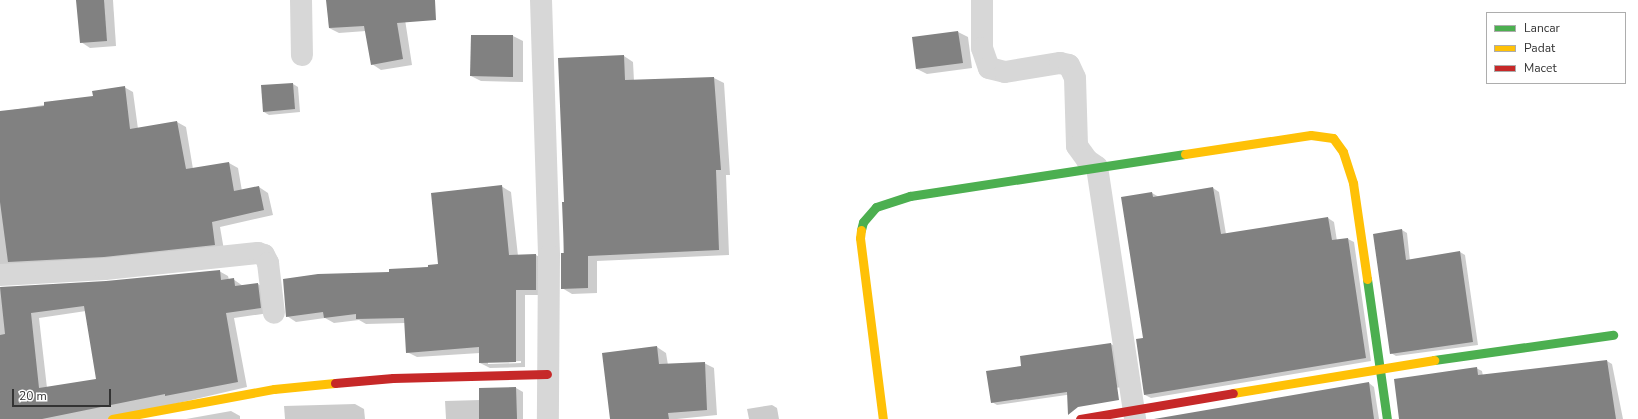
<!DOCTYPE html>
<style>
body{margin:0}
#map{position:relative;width:1638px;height:419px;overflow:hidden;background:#fff;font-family:"Nunito Sans",sans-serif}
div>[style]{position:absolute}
.shadow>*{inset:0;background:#0003}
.building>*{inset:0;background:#818181}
.street>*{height:22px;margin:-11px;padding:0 11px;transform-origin:11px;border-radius:11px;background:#d7d7d7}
.fast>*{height:9px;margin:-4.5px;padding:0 4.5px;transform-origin:4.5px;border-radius:4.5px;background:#4caf50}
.slow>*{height:9px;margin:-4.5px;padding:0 4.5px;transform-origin:4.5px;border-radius:4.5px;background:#ffc107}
.jam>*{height:9px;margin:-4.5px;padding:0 4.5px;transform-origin:4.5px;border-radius:4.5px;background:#c62828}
span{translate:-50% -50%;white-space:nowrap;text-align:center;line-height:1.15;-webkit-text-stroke:4px #fff;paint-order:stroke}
.legend{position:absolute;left:1486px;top:12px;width:140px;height:72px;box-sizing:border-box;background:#fff;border:1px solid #adadad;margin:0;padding:5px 7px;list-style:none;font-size:12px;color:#333}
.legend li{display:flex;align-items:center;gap:8px;height:20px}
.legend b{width:20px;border:1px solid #adadad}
.scale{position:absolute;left:12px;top:389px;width:99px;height:18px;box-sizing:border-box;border:2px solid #333;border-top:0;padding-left:5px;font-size:12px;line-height:14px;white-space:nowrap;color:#333;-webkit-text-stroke:3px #fff;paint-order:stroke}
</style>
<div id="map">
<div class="shadow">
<div style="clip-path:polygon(77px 0,113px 0,116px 46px,90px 48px,81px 42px)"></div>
<div style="clip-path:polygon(327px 0,410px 0,404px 13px,412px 65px,381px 70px,372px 64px,366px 31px,339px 33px,329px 28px)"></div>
<div style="clip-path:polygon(958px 32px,968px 37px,972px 68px,927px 74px,917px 69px,913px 38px)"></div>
<div style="clip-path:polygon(472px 36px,513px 36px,523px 41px,523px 82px,481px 81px,471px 76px)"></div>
<div style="clip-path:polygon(624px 56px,633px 62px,634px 81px,714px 78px,724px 83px,730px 175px,726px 175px,729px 255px,597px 261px,597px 293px,572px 294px,562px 288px,565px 203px)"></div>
<div style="clip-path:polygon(293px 84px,298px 87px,300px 112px,269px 115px,264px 112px)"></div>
<div style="clip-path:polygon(124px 87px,133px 92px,138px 129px,177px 122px,186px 127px,193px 169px,229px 163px,238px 168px,242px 191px,259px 187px,268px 193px,273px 215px,220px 227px,224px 250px,0 273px,0 112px,94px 97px)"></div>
<div style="clip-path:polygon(evenodd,501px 186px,511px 192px,518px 256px,536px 255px,546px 261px,545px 295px,525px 295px,525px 367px,490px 368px,480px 363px,480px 353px,417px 357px,407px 352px,405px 323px,366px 324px,359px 320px,334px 323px,325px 318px,296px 322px,287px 316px,390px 273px,439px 265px,501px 186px,521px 361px,521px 363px,488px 364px,488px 362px,521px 361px)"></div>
<div style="clip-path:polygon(1213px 188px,1219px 192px,1226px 234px,1328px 218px,1334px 222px,1337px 241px,1348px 239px,1354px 242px,1371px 361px,1151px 398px,1145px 395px,1144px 339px,1152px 193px,1159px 197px)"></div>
<div style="clip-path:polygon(1402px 230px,1407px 233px,1410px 261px,1460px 252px,1465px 255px,1478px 345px,1396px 356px,1391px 353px)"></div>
<div style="clip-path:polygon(evenodd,219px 271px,228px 276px,229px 280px,233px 279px,243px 286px,258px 284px,266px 289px,269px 313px,234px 318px,247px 387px,110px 419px,0 419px,0 288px,106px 282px,219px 271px,86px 311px,98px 380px,47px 388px,39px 318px,86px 311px)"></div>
<div style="clip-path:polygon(1111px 344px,1116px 347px,1122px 387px,997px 405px,992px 402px,1022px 367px)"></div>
<div style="clip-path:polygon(657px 347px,666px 353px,668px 365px,704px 363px,714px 368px,717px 415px,677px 419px,614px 419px)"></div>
<div style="clip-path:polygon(1607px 361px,1612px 364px,1623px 419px,1400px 419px,1476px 368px,1482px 371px,1483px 376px)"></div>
<div style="clip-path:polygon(1369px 383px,1374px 387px,1379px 419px,1160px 419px)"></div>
<div style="clip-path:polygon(516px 388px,523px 392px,523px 419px,446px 419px,445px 401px,480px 400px,480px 389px)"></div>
<div style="clip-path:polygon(355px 404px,364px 409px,365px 419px,285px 419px,284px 406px)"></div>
<div style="clip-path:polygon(772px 405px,777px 408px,779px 419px,749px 419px,747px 409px)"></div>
<div style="clip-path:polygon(231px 411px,240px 416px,240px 419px,186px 419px)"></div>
</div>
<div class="building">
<div style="clip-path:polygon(76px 0,104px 0,107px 41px,80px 43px)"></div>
<div style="clip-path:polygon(326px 0,435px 0,436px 20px,397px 23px,403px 59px,371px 65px,364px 26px,329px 28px)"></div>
<div style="clip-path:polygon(958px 31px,963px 63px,916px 69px,912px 37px)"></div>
<div style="clip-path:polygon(471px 35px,513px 35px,513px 77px,470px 76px)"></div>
<div style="clip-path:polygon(624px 55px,625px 80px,714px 77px,721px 170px,716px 170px,719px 250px,588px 256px,588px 288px,561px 289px,561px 253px,564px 253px,562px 202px,564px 202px,558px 58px)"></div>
<div style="clip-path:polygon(293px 83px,295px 109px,263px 112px,261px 85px)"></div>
<div style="clip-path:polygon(125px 86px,130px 129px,177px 121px,186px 169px,229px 162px,234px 191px,259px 186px,264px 210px,212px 222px,215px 245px,104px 257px,8px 262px,0 202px,0 111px,44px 106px,44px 102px,93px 96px,92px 91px)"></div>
<div style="clip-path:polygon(502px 185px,509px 255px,536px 254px,536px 290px,516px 290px,516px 362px,479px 363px,479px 347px,406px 353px,404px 318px,356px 319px,356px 314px,324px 318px,323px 312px,286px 317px,283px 279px,318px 274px,389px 272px,389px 269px,428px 267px,428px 265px,438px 264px,431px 193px)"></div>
<div style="clip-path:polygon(1213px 187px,1221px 234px,1328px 217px,1332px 240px,1348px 238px,1366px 358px,1144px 395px,1136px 339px,1143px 338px,1121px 197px,1152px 192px,1153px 197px)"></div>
<div style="clip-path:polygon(1402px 229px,1406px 260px,1460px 251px,1473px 342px,1390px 354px,1373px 234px)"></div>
<div style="clip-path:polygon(evenodd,220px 270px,221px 280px,234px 278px,235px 286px,258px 283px,261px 308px,226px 313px,238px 382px,165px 396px,165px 394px,42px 419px,0 419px,0 335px,5px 334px,0 287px,106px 281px,220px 270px,84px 306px,96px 379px,39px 388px,31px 313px,84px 306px)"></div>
<div style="clip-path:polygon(1111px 343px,1119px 400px,1078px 407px,1068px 415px,1067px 392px,991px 403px,986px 371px,1021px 366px,1020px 356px)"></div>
<div style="clip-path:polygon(657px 346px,659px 364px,705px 362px,707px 410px,668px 413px,669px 419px,610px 419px,602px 353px)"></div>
<div style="clip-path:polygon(1607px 360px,1616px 419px,1399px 419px,1394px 379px,1477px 367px,1478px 375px)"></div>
<div style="clip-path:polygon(1369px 382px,1374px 419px,1154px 419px)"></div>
<div style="clip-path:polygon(516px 387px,517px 419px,479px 419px,479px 388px)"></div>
</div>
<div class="street">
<div style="left:301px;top:0;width:55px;rotate:89deg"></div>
<div style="left:541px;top:0;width:256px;rotate:88.2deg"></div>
<div style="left:549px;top:256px;width:163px;rotate:90.4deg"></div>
<div style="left:982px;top:0;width:48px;rotate:90deg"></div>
<div style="left:982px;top:48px;width:21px;rotate:71deg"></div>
<div style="left:989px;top:68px;width:16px;rotate:14deg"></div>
<div style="left:1005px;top:72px;width:56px;rotate:-9.3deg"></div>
<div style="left:1060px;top:63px;width:9px;rotate:13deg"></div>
<div style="left:1069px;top:65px;width:14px;rotate:65deg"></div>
<div style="left:1075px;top:78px;width:68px;rotate:88.3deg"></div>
<div style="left:1077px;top:146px;width:17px;rotate:54deg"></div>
<div style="left:1087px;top:160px;width:12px;rotate:35deg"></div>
<div style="left:1097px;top:167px;width:255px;rotate:81.4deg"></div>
<div style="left:0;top:275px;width:105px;rotate:-3.3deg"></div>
<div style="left:105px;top:269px;width:154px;rotate:-6deg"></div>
<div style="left:258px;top:253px;width:6px;rotate:18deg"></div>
<div style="left:264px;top:255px;width:9px;rotate:63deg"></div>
<div style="left:268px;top:263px;width:50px;rotate:83.2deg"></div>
</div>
<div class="fast">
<div style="left:861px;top:230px;width:8px;rotate:-76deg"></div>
<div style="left:863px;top:222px;width:20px;rotate:-49deg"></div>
<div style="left:876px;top:207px;width:36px;rotate:-18deg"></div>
<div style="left:910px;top:196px;width:278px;rotate:-8.7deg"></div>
<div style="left:1367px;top:279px;width:141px;rotate:81.9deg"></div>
<div style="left:1434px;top:360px;width:181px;rotate:-8deg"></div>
</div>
<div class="slow">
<div style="left:1185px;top:154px;width:127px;rotate:-8.6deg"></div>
<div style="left:1311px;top:135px;width:22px;rotate:8deg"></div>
<div style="left:1333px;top:138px;width:17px;rotate:54deg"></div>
<div style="left:1343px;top:152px;width:33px;rotate:72deg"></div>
<div style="left:1353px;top:183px;width:97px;rotate:81.7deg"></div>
<div style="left:861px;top:230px;width:8px;rotate:97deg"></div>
<div style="left:860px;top:238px;width:182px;rotate:82.8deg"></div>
<div style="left:1233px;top:393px;width:204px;rotate:-9.3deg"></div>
<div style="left:112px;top:419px;width:165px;rotate:-10.5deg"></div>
<div style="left:274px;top:389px;width:61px;rotate:-5.6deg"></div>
</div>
<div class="jam">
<div style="left:335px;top:383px;width:58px;rotate:-4.9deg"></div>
<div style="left:393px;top:378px;width:154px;rotate:-1.5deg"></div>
<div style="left:1080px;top:419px;width:155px;rotate:-9.6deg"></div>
</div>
<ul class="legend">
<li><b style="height:5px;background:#4caf50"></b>Lancar</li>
<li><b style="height:5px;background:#ffc107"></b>Padat</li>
<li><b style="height:5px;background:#c62828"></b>Macet</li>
</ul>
<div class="scale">20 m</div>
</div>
